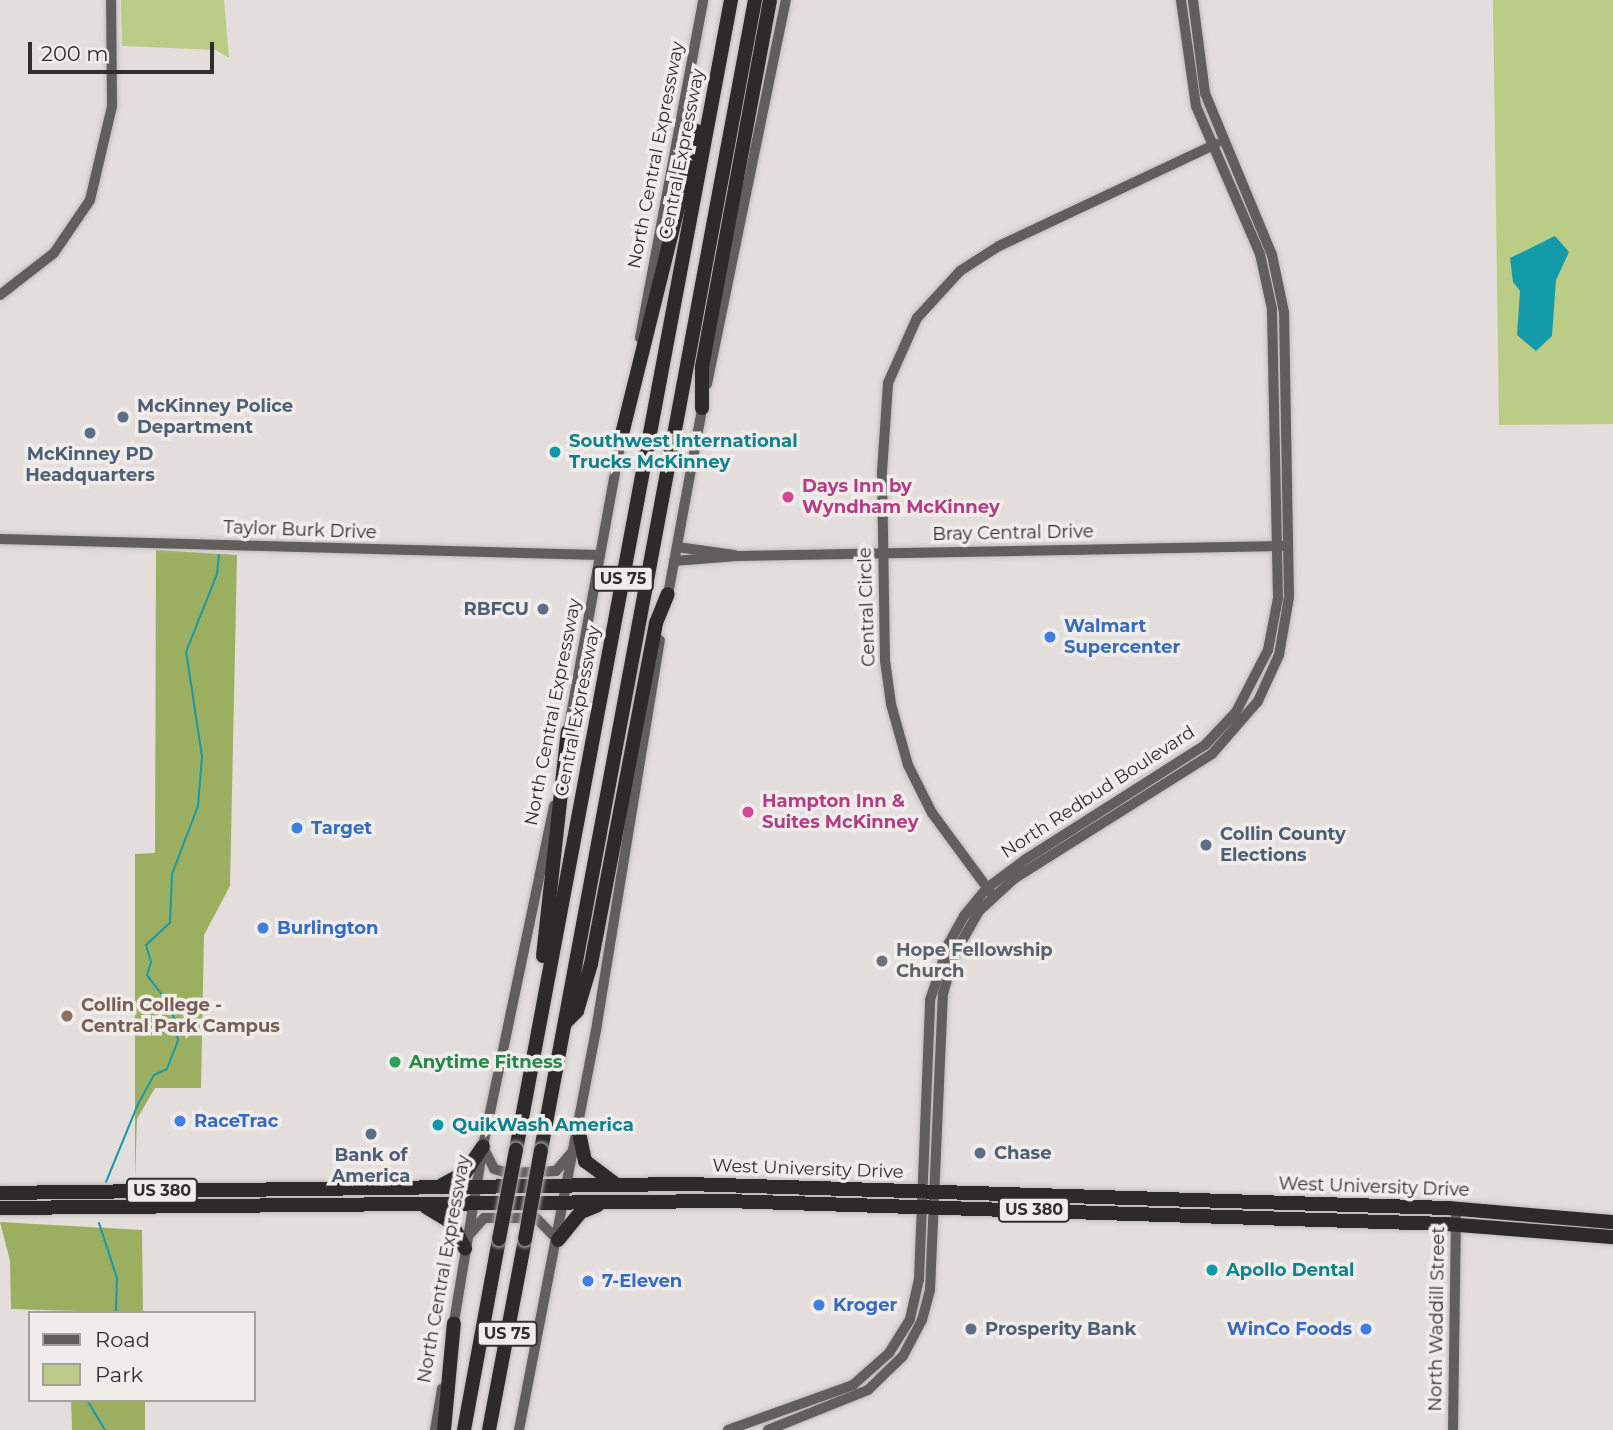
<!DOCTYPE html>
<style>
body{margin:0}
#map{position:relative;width:1613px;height:1430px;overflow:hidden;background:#e3dedc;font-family:Montserrat,sans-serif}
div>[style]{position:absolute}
.green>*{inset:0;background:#bacc85}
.forest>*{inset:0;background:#9caf61}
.water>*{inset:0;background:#149baa}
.stream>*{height:2px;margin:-1px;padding:0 1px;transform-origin:1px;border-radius:1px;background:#149baa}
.roads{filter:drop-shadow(0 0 2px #bfbbb9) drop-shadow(0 0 2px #bfbbb9)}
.secondary>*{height:10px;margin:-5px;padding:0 5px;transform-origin:5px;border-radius:5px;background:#615f5d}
.highway>*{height:14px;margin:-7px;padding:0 7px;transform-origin:7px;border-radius:7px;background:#2d2b28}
.bridges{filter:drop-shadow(0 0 2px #bfbbb9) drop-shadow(0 0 2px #bfbbb9)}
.highway-bridge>*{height:14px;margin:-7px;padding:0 7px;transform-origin:7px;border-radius:7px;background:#2d2b28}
.dots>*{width:19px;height:19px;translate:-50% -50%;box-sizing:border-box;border:4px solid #f0ece9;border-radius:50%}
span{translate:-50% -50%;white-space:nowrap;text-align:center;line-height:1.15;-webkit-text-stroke:7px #f0ece9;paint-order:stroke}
.shield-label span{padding:2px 5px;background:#f0ece9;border:2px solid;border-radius:5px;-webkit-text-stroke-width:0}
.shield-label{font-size:16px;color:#312f2e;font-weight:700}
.street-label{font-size:18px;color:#312f2e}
.service-label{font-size:18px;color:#4e5e75;font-weight:700}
.left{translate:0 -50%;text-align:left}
.right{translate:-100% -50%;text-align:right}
.culture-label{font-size:18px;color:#0d838f;font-weight:700}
.hotel-label{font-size:18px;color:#b23c85;font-weight:700}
.shop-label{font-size:18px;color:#366cbe;font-weight:700}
.worship-label{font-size:18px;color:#5b616d;font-weight:700}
.education-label{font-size:18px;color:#785e54;font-weight:700}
.leisure-label{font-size:18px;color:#27864d;font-weight:700}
.legend{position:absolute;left:28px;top:1311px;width:228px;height:91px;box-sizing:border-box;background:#f0ece9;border:2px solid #a4a09e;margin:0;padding:9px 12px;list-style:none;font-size:21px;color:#312f2e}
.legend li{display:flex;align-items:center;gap:14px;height:35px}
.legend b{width:35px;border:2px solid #a4a09e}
.scale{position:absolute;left:28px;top:42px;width:186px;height:32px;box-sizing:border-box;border:4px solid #312f2e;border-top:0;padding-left:9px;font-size:21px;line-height:24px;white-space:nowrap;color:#312f2e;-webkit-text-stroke:5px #f0ece9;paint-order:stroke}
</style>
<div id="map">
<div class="green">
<div style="clip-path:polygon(121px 0,224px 0,229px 58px,216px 50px,122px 46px)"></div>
<div style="clip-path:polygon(1493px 0,1613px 0,1613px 424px,1499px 425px)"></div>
</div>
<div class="forest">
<div style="clip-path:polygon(156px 550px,237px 555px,230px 886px,204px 935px,201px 1088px,155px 1088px,137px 1119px,135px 1179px,135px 854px,155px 853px)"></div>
<div style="clip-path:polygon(0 1222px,142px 1230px,143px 1313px,11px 1309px,10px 1261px)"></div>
<div style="clip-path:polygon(71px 1400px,145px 1400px,145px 1430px,72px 1430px)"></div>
</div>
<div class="water">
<div style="clip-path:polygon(1555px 236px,1569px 252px,1556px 280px,1552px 336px,1536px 351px,1517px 335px,1520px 291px,1513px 282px,1510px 258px)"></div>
</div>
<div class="stream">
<div style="left:106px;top:1182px;width:84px;rotate:-67.7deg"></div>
<div style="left:138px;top:1104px;width:33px;rotate:-61deg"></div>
<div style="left:154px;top:1075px;width:14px;rotate:-25deg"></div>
<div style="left:167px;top:1069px;width:31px;rotate:-69deg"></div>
<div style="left:178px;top:1040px;width:33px;rotate:-101deg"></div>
<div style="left:172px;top:1008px;width:41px;rotate:-127.1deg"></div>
<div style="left:147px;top:975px;width:14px;rotate:-73deg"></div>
<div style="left:151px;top:962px;width:18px;rotate:-106deg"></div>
<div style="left:146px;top:945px;width:33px;rotate:-43deg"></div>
<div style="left:170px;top:923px;width:49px;rotate:-87.7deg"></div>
<div style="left:172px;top:874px;width:73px;rotate:-69.1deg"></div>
<div style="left:198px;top:806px;width:50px;rotate:-85.4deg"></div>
<div style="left:202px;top:756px;width:105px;rotate:-98.7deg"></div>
<div style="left:186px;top:652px;width:84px;rotate:-68.3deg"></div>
<div style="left:217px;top:574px;width:19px;rotate:-84deg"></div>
<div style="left:99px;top:1223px;width:58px;rotate:71.9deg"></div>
<div style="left:117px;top:1278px;width:35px;rotate:92deg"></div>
<div style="left:87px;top:1400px;width:35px;rotate:59deg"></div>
<div style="left:110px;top:1400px;width:13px"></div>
</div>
<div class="roads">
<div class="secondary">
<div style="left:0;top:295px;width:68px;rotate:-37.9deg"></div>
<div style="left:54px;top:253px;width:64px;rotate:-55.8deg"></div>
<div style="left:90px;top:200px;width:97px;rotate:-76.8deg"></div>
<div style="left:112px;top:106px;width:106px;rotate:-90.5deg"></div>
<div style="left:640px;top:338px;width:344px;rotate:-79.4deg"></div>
<div style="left:707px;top:384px;width:392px;rotate:-78.4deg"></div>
<div style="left:0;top:539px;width:600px;rotate:1.53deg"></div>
<div style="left:677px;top:547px;width:58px;rotate:8deg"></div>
<div style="left:674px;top:561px;width:63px;rotate:-4.5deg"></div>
<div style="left:737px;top:556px;width:546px;rotate:-1.05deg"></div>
<div style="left:667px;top:600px;width:200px;rotate:-79.6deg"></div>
<div style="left:567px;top:737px;width:313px;rotate:-79.7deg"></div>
<div style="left:991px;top:893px;width:99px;rotate:-126.4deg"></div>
<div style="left:932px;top:813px;width:54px;rotate:-116.6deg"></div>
<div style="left:908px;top:765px;width:63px;rotate:-105.6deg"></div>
<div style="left:891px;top:704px;width:43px;rotate:-97.9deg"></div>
<div style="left:885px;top:661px;width:189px;rotate:-90.9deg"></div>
<div style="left:882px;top:472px;width:89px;rotate:-86.1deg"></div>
<div style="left:888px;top:383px;width:71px;rotate:-66deg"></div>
<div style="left:917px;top:318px;width:64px;rotate:-47.5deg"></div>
<div style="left:960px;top:271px;width:46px;rotate:-32.7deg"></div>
<div style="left:999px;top:246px;width:240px;rotate:-25.2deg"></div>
<div style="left:484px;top:1149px;width:22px;rotate:63deg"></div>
<div style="left:494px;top:1169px;width:15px;rotate:16deg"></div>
<div style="left:508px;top:1173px;width:48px;rotate:-2.4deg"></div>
<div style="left:556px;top:1171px;width:23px;rotate:-50deg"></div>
<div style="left:470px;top:1234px;width:21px;rotate:-49deg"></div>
<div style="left:484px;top:1218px;width:52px"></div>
<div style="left:536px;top:1218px;width:31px;rotate:45deg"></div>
<div style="left:453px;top:1328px;width:184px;rotate:-80.6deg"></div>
<div style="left:483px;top:1146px;width:348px;rotate:-78.2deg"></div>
<div style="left:435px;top:1430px;width:42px;rotate:-80.3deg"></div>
<div style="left:519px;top:1430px;width:413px;rotate:-79.1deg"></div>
<div style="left:597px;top:1024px;width:389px;rotate:-80.7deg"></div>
<div style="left:728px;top:1430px;width:133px;rotate:-19.8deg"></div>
<div style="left:853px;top:1385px;width:48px;rotate:-41.6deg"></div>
<div style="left:889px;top:1353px;width:40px;rotate:-58deg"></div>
<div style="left:910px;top:1319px;width:41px;rotate:-77.3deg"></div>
<div style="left:919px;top:1279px;width:279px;rotate:-87.7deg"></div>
<div style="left:930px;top:1000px;width:60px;rotate:-71.6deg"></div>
<div style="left:949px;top:943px;width:31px;rotate:-61deg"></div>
<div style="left:964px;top:916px;width:36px;rotate:-51deg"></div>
<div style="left:987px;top:888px;width:49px;rotate:-36.6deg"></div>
<div style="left:1026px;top:859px;width:212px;rotate:-32.5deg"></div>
<div style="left:1205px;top:745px;width:45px;rotate:-46.8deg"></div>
<div style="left:1236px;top:712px;width:70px;rotate:-62.7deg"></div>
<div style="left:1268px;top:650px;width:53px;rotate:-79.1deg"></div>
<div style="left:1278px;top:598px;width:289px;rotate:-91.2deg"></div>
<div style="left:1272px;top:309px;width:56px;rotate:-102.3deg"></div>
<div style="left:1260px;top:254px;width:161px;rotate:-113.4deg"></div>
<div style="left:1196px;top:106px;width:107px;rotate:-98.1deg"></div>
<div style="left:768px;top:1430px;width:108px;rotate:-21.8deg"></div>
<div style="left:868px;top:1390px;width:49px;rotate:-44.2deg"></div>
<div style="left:903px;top:1356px;width:41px;rotate:-62.2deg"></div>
<div style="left:922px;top:1320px;width:31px;rotate:-75deg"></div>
<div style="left:930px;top:1290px;width:296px;rotate:-87.5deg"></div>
<div style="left:943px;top:994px;width:41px;rotate:-74.2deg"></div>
<div style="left:954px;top:955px;width:51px;rotate:-60.4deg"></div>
<div style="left:979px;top:911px;width:49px;rotate:-42.5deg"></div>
<div style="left:1015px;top:878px;width:233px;rotate:-32.2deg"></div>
<div style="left:1212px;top:754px;width:70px;rotate:-49deg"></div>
<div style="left:1258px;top:701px;width:51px;rotate:-65.5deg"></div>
<div style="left:1279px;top:655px;width:59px;rotate:-80.2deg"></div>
<div style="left:1289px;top:597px;width:285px;rotate:-91deg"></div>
<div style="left:1284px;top:312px;width:58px;rotate:-101.9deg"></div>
<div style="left:1272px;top:255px;width:175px;rotate:-112.5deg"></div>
<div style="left:1205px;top:93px;width:94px;rotate:-97.4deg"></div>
<div style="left:1453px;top:1430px;width:221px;rotate:-89.2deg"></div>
</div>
<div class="highway">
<div style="left:702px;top:408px;width:41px;rotate:-90deg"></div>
<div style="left:702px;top:367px;width:373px;rotate:-79.5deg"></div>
<div style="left:622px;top:434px;width:312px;rotate:-76.1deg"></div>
<div style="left:543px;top:956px;width:226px;rotate:-83.7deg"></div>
<div style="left:565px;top:1023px;width:17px;rotate:-45deg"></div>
<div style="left:577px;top:1011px;width:49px;rotate:-73.4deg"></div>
<div style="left:591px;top:964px;width:347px;rotate:-79.2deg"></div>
<div style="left:656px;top:623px;width:31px;rotate:-68deg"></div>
<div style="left:578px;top:1128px;width:34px;rotate:78deg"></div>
<div style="left:585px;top:1161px;width:39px;rotate:37deg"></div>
<div style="left:516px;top:1150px;width:1170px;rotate:-79.41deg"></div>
<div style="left:541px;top:1150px;width:1170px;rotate:-79.46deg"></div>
<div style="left:442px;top:1185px;width:26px;rotate:-28deg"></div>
<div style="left:465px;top:1173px;width:32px;rotate:-56deg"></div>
<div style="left:0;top:1193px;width:688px;rotate:-0.75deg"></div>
<div style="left:688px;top:1184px;width:761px;rotate:1.81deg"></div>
<div style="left:1449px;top:1208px;width:165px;rotate:4.9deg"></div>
<div style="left:426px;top:1207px;width:29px;rotate:31deg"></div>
<div style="left:451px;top:1222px;width:30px;rotate:62deg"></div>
<div style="left:0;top:1208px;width:726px;rotate:-0.55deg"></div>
<div style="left:726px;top:1201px;width:721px;rotate:1.83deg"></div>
<div style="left:1447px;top:1224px;width:167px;rotate:4.5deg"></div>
<div style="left:558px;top:1240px;width:36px;rotate:-51deg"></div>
<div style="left:581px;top:1212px;width:18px;rotate:-22deg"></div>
<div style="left:444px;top:1430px;width:107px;rotate:-84.7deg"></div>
<div style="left:464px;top:1430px;width:194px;rotate:-79.6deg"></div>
<div style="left:489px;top:1430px;width:194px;rotate:-79.3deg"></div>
</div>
</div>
<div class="bridges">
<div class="highway-bridge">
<div style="left:499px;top:1239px;width:91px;rotate:-79.2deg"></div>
<div style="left:525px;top:1239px;width:90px;rotate:-79.8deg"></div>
</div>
</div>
<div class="dots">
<div style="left:123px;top:417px;background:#5c6f8a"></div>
<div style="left:90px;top:433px;background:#5c6f8a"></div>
<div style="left:555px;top:452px;background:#0f9aa8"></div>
<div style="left:788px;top:497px;background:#d1479c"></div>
<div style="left:543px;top:609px;background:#5c6f8a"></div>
<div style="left:1050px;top:637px;background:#3f7fe0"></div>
<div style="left:748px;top:812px;background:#d1479c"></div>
<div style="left:297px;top:828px;background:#3f7fe0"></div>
<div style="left:1206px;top:845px;background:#5c6f8a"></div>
<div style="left:263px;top:928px;background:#3f7fe0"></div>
<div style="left:882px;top:961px;background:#6b7280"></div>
<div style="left:67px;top:1016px;background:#8d6e63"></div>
<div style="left:395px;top:1062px;background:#2e9e5b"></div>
<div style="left:180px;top:1121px;background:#3f7fe0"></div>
<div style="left:438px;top:1125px;background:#0f9aa8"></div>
<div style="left:371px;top:1134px;background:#5c6f8a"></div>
<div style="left:980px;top:1153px;background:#5c6f8a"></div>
<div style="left:1212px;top:1270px;background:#0f9aa8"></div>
<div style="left:588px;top:1281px;background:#3f7fe0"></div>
<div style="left:819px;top:1305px;background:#3f7fe0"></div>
<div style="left:971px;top:1329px;background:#5c6f8a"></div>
<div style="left:1366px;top:1329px;background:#3f7fe0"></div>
</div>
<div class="shield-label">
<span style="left:623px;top:579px">US 75</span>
<span style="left:162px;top:1191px">US 380</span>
<span style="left:1034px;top:1210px">US 380</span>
<span style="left:507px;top:1334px">US 75</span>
</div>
<div class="street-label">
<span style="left:682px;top:154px;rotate:-79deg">Central Expressway</span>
<span style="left:656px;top:155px;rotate:-79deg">North Central Expressway</span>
<span style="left:300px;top:530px;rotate:2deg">Taylor Burk Drive</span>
<span style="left:1013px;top:533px;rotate:-1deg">Bray Central Drive</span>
<span style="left:867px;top:607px;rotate:-92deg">Central Circle</span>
<span style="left:578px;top:711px;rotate:-79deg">Central Expressway</span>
<span style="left:553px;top:712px;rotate:-79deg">North Central Expressway</span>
<span style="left:1098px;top:792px;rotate:-33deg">North Redbud Boulevard</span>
<span style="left:808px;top:1169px;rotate:2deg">West University Drive</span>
<span style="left:1374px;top:1187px;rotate:2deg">West University Drive</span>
<span style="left:444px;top:1269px;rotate:-80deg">North Central Expressway</span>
<span style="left:1437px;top:1319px;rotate:-89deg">North Waddill Street</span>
</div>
<div class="service-label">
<span class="left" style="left:137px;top:417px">McKinney Police<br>Department</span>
<span style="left:90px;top:465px">McKinney PD<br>Headquarters</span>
<span class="right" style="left:529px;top:609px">RBFCU</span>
<span class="left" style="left:1220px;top:845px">Collin County<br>Elections</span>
<span class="left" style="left:994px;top:1153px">Chase</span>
<span style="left:371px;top:1166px">Bank of<br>America</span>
<span class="left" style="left:985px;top:1329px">Prosperity Bank</span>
</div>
<div class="culture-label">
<span class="left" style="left:569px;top:452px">Southwest International<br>Trucks McKinney</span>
<span class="left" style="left:452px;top:1125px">QuikWash America</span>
<span class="left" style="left:1226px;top:1270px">Apollo Dental</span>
</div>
<div class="hotel-label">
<span class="left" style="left:802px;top:497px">Days Inn by<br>Wyndham McKinney</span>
<span class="left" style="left:762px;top:812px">Hampton Inn &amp;<br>Suites McKinney</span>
</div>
<div class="shop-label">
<span class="left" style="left:1064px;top:637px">Walmart<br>Supercenter</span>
<span class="left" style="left:311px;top:828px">Target</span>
<span class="left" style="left:277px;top:928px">Burlington</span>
<span class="left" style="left:194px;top:1121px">RaceTrac</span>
<span class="left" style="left:602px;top:1281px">7-Eleven</span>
<span class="left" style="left:833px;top:1305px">Kroger</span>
<span class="right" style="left:1352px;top:1329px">WinCo Foods</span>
</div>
<div class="worship-label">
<span class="left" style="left:896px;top:961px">Hope Fellowship<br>Church</span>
</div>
<div class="education-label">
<span class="left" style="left:81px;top:1016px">Collin College -<br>Central Park Campus</span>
</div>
<div class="leisure-label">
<span class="left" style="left:409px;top:1062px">Anytime Fitness</span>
</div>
<ul class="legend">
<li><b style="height:9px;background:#615f5d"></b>Road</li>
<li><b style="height:19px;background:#bacc85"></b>Park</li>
</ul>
<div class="scale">200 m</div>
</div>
